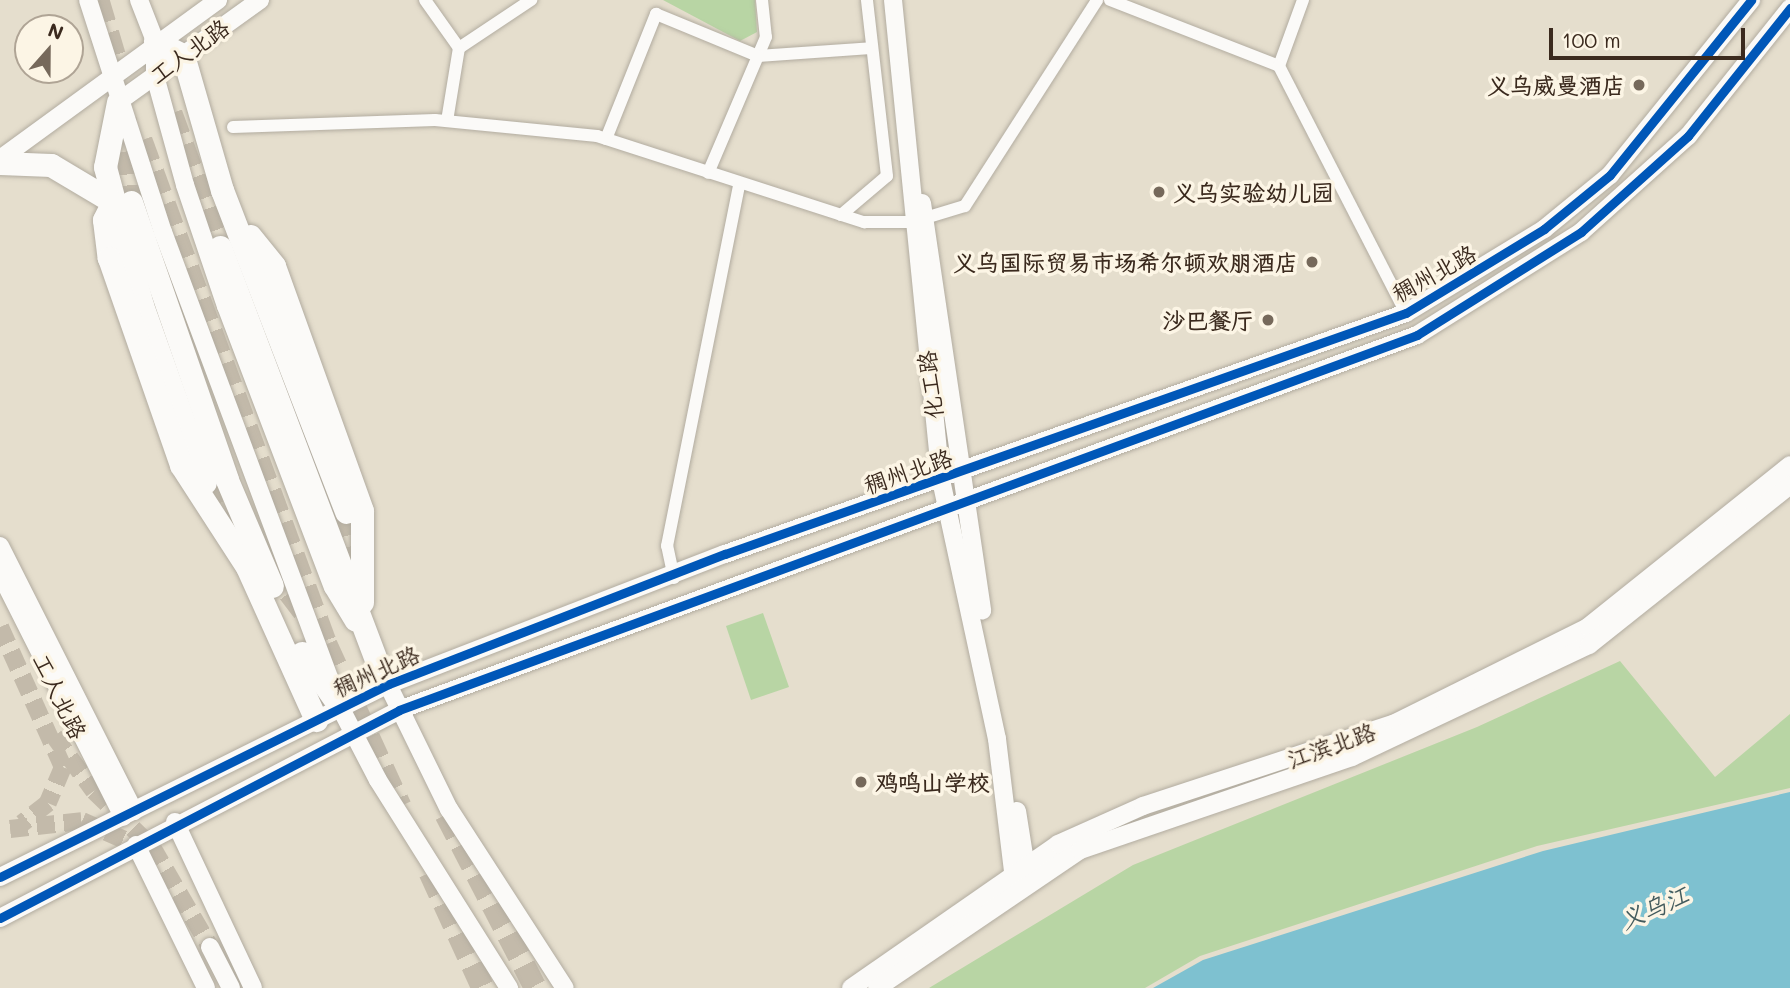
<!DOCTYPE html>
<meta charset="utf-8">
<style>
body{margin:0}
#map{position:relative;width:1790px;height:988px;overflow:hidden;background:#e5decd;font-family:Mali,"LXGW WenKai TC",sans-serif}
div>[style]{position:absolute}
.green>*{inset:0;background:#b8d5a4}
.water>*{inset:0;background:#7ec1d0}
.secondary-tunnel>*{height:18px;margin-top:-9px;transform-origin:0;background:repeating-linear-gradient(90deg,#c3baaa 0 18px,transparent 0 27px)}
.highway-tunnel>*{height:23px;margin-top:-11.5px;transform-origin:0;background:repeating-linear-gradient(90deg,#c3baaa 0 23px,transparent 0 34px)}
.roads{filter:drop-shadow(0 0 2px #b2aca0) drop-shadow(0 0 2px #b2aca0)}
.street>*{height:12px;margin:-6px;padding:0 6px;transform-origin:6px;border-radius:6px;background:#fbfaf8}
.secondary>*{height:18px;margin:-9px;padding:0 9px;transform-origin:9px;border-radius:9px;background:#fbfaf8}
.highway>*{height:23px;margin:-11.5px;padding:0 11.5px;transform-origin:11.5px;border-radius:11.5px;background:#fbfaf8}
.cycleway>*{height:9px;margin:-4.5px;padding:0 4.5px;transform-origin:4.5px;border-radius:4.5px;background:#0057b8}
.dots>*{width:19px;height:19px;translate:-50% -50%;box-sizing:border-box;border:4px solid #fcf5e5;border-radius:50%}
span{translate:-50% -50%;white-space:nowrap;text-align:center;line-height:1.15;-webkit-text-stroke:7px #fcf5e5;paint-order:stroke}
.street-label{font-size:23px;color:#3b2a1e}
.poi-label{font-size:23px;color:#3b2a1e;font-weight:700}
.right{translate:-100% -50%;text-align:right}
.left{translate:0 -50%;text-align:left}
.water-label{font-size:24px;color:#435b5d;font-style:italic}
.north{position:absolute;left:14px;top:14px;width:70px;height:70px;box-sizing:border-box;background:#fcf5e5;border:2px solid #afa495;border-radius:50%;rotate:21deg;font-size:19px;font-weight:700;line-height:28px;text-align:center;color:#3b2a1e}
.north::after{content:'';display:block;margin:auto;width:24px;height:32px;background:#76695b;clip-path:polygon(50% 0,100% 100%,50% 72%,0 100%)}
.scale{position:absolute;left:1549px;top:28px;width:196px;height:32px;box-sizing:border-box;border:4px solid #3b2a1e;border-top:0;padding-left:9px;font-size:21px;line-height:24px;white-space:nowrap;color:#3b2a1e;-webkit-text-stroke:5px #fcf5e5;paint-order:stroke}
</style>
<div id="map">
<div class="green">
<div style="clip-path:polygon(663px 0,755px 0,757px 32px,740px 41px)"></div>
<div style="clip-path:polygon(763px 613px,789px 687px,751px 700px,726px 626px)"></div>
<div style="clip-path:polygon(1620px 661px,1715px 777px,1790px 714px,1790px 788px,1537px 846px,1200px 956px,1145px 988px,929px 988px,1133px 865px,1477px 727px)"></div>
</div>
<div class="water">
<div style="clip-path:polygon(1790px 792px,1790px 988px,1153px 988px,1203px 960px,1543px 851px)"></div>
</div>
<div class="secondary-tunnel">
<div style="left:0;top:627px;width:154px;rotate:65.8deg"></div>
<div style="left:63px;top:767px;width:39px;rotate:113deg"></div>
<div style="left:48px;top:803px;width:33px;rotate:142deg"></div>
<div style="left:54px;top:736px;width:68px;rotate:54deg"></div>
<div style="left:94px;top:791px;width:81px;rotate:44deg"></div>
<div style="left:152px;top:847px;width:116px;rotate:59.9deg"></div>
<div style="left:10px;top:829px;width:72px;rotate:-6.3deg"></div>
<div style="left:82px;top:821px;width:59px;rotate:24deg"></div>
</div>
<div class="highway-tunnel">
<div style="left:98px;top:0;width:67px;rotate:73.5deg"></div>
<div style="left:171px;top:113px;width:143px;rotate:69.9deg"></div>
<div style="left:125px;top:117px;width:85px;rotate:86deg"></div>
<div style="left:141px;top:140px;width:537px;rotate:69.84deg"></div>
<div style="left:326px;top:644px;width:178px;rotate:65.4deg"></div>
<div style="left:207px;top:484px;width:168px;rotate:52.7deg"></div>
<div style="left:346px;top:512px;width:53px;rotate:78.1deg"></div>
<div style="left:446px;top:814px;width:196px;rotate:62.7deg"></div>
<div style="left:430px;top:872px;width:128px;rotate:65.4deg"></div>
</div>
<div class="roads">
<div class="street">
<div style="left:425px;top:0;width:59px;rotate:54.7deg"></div>
<div style="left:762px;top:0;width:37px;rotate:84deg"></div>
<div style="left:766px;top:37px;width:21px;rotate:113deg"></div>
<div style="left:758px;top:56px;width:113px;rotate:-4deg"></div>
<div style="left:1110px;top:0;width:181px;rotate:21.3deg"></div>
<div style="left:1303px;top:0;width:70px;rotate:110deg"></div>
<div style="left:1279px;top:66px;width:278px;rotate:62.8deg"></div>
<div style="left:447px;top:121px;width:74px;rotate:-80.7deg"></div>
<div style="left:459px;top:48px;width:87px;rotate:-33.7deg"></div>
<div style="left:233px;top:127px;width:202px;rotate:-2deg"></div>
<div style="left:435px;top:120px;width:163px;rotate:5.6deg"></div>
<div style="left:597px;top:136px;width:281px;rotate:17.9deg"></div>
<div style="left:864px;top:222px;width:48px"></div>
<div style="left:912px;top:222px;width:55px;rotate:-16.8deg"></div>
<div style="left:965px;top:206px;width:245px;rotate:-57.3deg"></div>
<div style="left:606px;top:139px;width:135px;rotate:-68.2deg"></div>
<div style="left:656px;top:14px;width:110px;rotate:22.4deg"></div>
<div style="left:758px;top:56px;width:127px;rotate:113.1deg"></div>
<div style="left:841px;top:215px;width:60px;rotate:-40.3deg"></div>
<div style="left:887px;top:176px;width:177px;rotate:-96.5deg"></div>
<div style="left:674px;top:578px;width:33px;rotate:-102deg"></div>
<div style="left:667px;top:546px;width:367px;rotate:-78.7deg"></div>
</div>
<div class="secondary">
<div style="left:88px;top:0;width:244px;rotate:72.1deg"></div>
<div style="left:163px;top:232px;width:507px;rotate:69.56deg"></div>
<div style="left:340px;top:707px;width:82px;rotate:62.5deg"></div>
<div style="left:378px;top:780px;width:246px;rotate:57.8deg"></div>
<div style="left:139px;top:0;width:44px;rotate:68.7deg"></div>
<div style="left:155px;top:41px;width:35px;rotate:90deg"></div>
<div style="left:155px;top:76px;width:113px;rotate:74.6deg"></div>
<div style="left:185px;top:185px;width:128px;rotate:71.3deg"></div>
<div style="left:226px;top:306px;width:301px;rotate:69.2deg"></div>
<div style="left:333px;top:587px;width:41px;rotate:59deg"></div>
<div style="left:893px;top:0;width:482px;rotate:84.3deg"></div>
<div style="left:941px;top:480px;width:265px;rotate:77.8deg"></div>
<div style="left:997px;top:739px;width:141px;rotate:83.1deg"></div>
<div style="left:118px;top:102px;width:175px;rotate:-35.7deg"></div>
<div style="left:0;top:159px;width:270px;rotate:-36.1deg"></div>
<div style="left:922px;top:203px;width:412px;rotate:81.6deg"></div>
<div style="left:0;top:546px;width:297px;rotate:63.2deg"></div>
<div style="left:0;top:573px;width:273px;rotate:63.2deg"></div>
<div style="left:369px;top:646px;width:182px;rotate:63.9deg"></div>
<div style="left:449px;top:809px;width:213px;rotate:57.1deg"></div>
<div style="left:1017px;top:811px;width:64px;rotate:81deg"></div>
<div style="left:175px;top:822px;width:183px;rotate:64.8deg"></div>
<div style="left:136px;top:845px;width:159px;rotate:63.9deg"></div>
<div style="left:0;top:877px;width:434px;rotate:-26.4deg"></div>
<div style="left:389px;top:684px;width:360px;rotate:-21.2deg"></div>
<div style="left:725px;top:554px;width:722px;rotate:-19.49deg"></div>
<div style="left:1406px;top:313px;width:162px;rotate:-31.3deg"></div>
<div style="left:1544px;top:229px;width:85px;rotate:-39.3deg"></div>
<div style="left:1610px;top:175px;width:225px;rotate:-51.1deg"></div>
<div style="left:0;top:918px;width:450px;rotate:-27.5deg"></div>
<div style="left:399px;top:710px;width:1085px;rotate:-20.22deg"></div>
<div style="left:1417px;top:335px;width:194px;rotate:-32.1deg"></div>
<div style="left:1581px;top:232px;width:144px;rotate:-41.9deg"></div>
<div style="left:1688px;top:136px;width:164px;rotate:-51.4deg"></div>
<div style="left:210px;top:947px;width:46px;rotate:62.9deg"></div>
<div style="left:851px;top:988px;width:252px;rotate:-34.8deg"></div>
<div style="left:1058px;top:844px;width:93px;rotate:-24.1deg"></div>
<div style="left:1143px;top:806px;width:263px;rotate:-18.2deg"></div>
<div style="left:1393px;top:724px;width:218px;rotate:-26.4deg"></div>
<div style="left:1588px;top:627px;width:259px;rotate:-38.7deg"></div>
<div style="left:877px;top:988px;width:245px;rotate:-34.2deg"></div>
<div style="left:1080px;top:850px;width:287px;rotate:-18.9deg"></div>
<div style="left:1352px;top:757px;width:262px;rotate:-25.3deg"></div>
<div style="left:1589px;top:645px;width:257px;rotate:-38.5deg"></div>
</div>
<div class="highway">
<div style="left:155px;top:41px;width:31px;rotate:27deg"></div>
<div style="left:183px;top:55px;width:141px;rotate:73.9deg"></div>
<div style="left:222px;top:190px;width:345px;rotate:68.9deg"></div>
<div style="left:118px;top:102px;width:66px;rotate:101.3deg"></div>
<div style="left:105px;top:167px;width:143px;rotate:75deg"></div>
<div style="left:142px;top:305px;width:188px;rotate:70.4deg"></div>
<div style="left:0;top:163px;width:51px;rotate:2.2deg"></div>
<div style="left:51px;top:165px;width:72px;rotate:30.8deg"></div>
<div style="left:113px;top:202px;width:20px;rotate:117deg"></div>
<div style="left:104px;top:220px;width:38px;rotate:83deg"></div>
<div style="left:109px;top:258px;width:219px;rotate:70.8deg"></div>
<div style="left:181px;top:465px;width:121px;rotate:57.1deg"></div>
<div style="left:247px;top:567px;width:168px;rotate:65.7deg"></div>
<div style="left:131px;top:202px;width:294px;rotate:70.9deg"></div>
<div style="left:227px;top:480px;width:115px;rotate:67deg"></div>
<div style="left:250px;top:236px;width:38px;rotate:51deg"></div>
<div style="left:274px;top:266px;width:260px;rotate:70.2deg"></div>
<div style="left:362px;top:511px;width:91px;rotate:90deg"></div>
<div style="left:220px;top:247px;width:438px;rotate:69.3deg"></div>
<div style="left:302px;top:653px;width:66px;rotate:54.9deg"></div>
</div>
</div>
<div class="cycleway">
<div style="left:0;top:877px;width:434px;rotate:-26.4deg"></div>
<div style="left:389px;top:684px;width:360px;rotate:-21.2deg"></div>
<div style="left:725px;top:554px;width:722px;rotate:-19.49deg"></div>
<div style="left:1406px;top:313px;width:162px;rotate:-31.3deg"></div>
<div style="left:1544px;top:229px;width:85px;rotate:-39.3deg"></div>
<div style="left:1610px;top:175px;width:225px;rotate:-51.1deg"></div>
<div style="left:0;top:918px;width:450px;rotate:-27.5deg"></div>
<div style="left:399px;top:710px;width:1085px;rotate:-20.22deg"></div>
<div style="left:1417px;top:335px;width:194px;rotate:-32.1deg"></div>
<div style="left:1581px;top:232px;width:144px;rotate:-41.9deg"></div>
<div style="left:1688px;top:136px;width:164px;rotate:-51.4deg"></div>
</div>
<div class="dots">
<div style="left:1639px;top:85px;background:#76695b"></div>
<div style="left:1159px;top:192px;background:#76695b"></div>
<div style="left:1312px;top:262px;background:#76695b"></div>
<div style="left:1268px;top:320px;background:#76695b"></div>
<div style="left:861px;top:782px;background:#76695b"></div>
</div>
<div class="street-label">
<span style="left:189px;top:51px;rotate:-36deg">工人北路</span>
<span style="left:1434px;top:273px;rotate:-29deg">稠州北路</span>
<span style="left:930px;top:385px;rotate:-97deg">化工路</span>
<span style="left:908px;top:471px;rotate:-19deg">稠州北路</span>
<span style="left:376px;top:671px;rotate:-24deg">稠州北路</span>
<span style="left:60px;top:696px;rotate:64deg">工人北路</span>
<span style="left:1331px;top:745px;rotate:-19deg">江滨北路</span>
</div>
<div class="poi-label">
<span class="right" style="left:1625px;top:85px">义乌威曼酒店</span>
<span class="left" style="left:1173px;top:192px">义乌实验幼儿园</span>
<span class="right" style="left:1298px;top:262px">义乌国际贸易市场希尔顿欢朋酒店</span>
<span class="right" style="left:1254px;top:320px">沙巴餐厅</span>
<span class="left" style="left:875px;top:782px">鸡鸣山学校</span>
</div>
<div class="water-label">
<span style="left:1654px;top:907px;rotate:-24deg">义乌江</span>
</div>
<div class="north">N</div>
<div class="scale">100 m</div>
</div>
